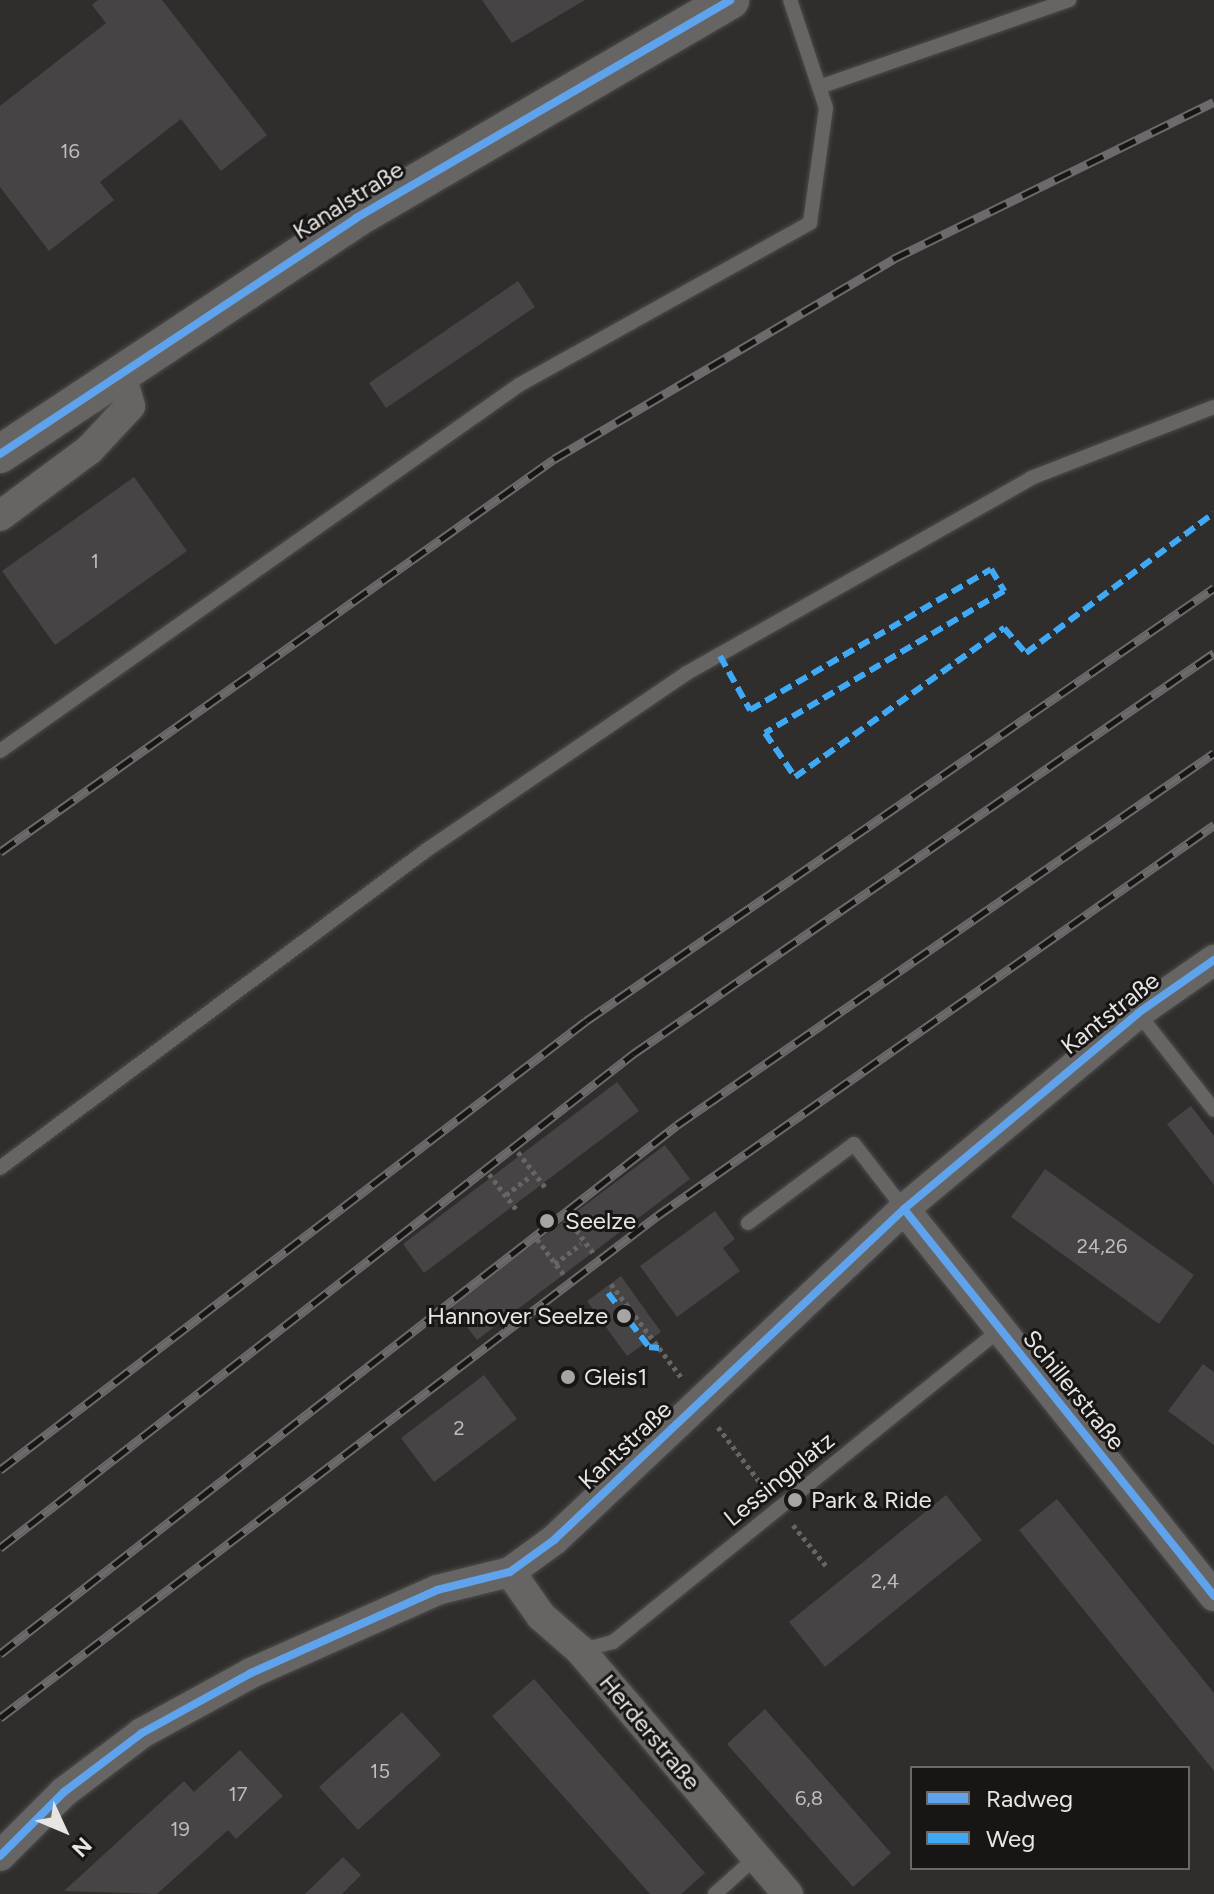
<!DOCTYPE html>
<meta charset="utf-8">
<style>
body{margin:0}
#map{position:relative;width:1214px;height:1894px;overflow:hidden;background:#302e2d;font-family:Figtree,sans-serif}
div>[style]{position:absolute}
.building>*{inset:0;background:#464444}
.path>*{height:5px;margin-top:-2.5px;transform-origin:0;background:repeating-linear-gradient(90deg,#676665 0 4px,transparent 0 8px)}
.roads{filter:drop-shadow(0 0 2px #4d4c4b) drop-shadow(0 0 2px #4d4c4b)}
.service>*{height:14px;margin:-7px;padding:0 7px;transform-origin:7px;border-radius:7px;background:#666564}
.minor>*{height:30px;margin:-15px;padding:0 15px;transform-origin:15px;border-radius:15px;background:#666564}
.tertiary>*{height:38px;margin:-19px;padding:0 19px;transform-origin:19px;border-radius:19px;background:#666564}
.rail>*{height:9px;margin-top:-4.5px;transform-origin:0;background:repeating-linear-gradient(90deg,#181615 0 18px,#6c6a6a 0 36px);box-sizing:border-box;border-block:2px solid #6c6a6a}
.quiet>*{height:6px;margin-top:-3px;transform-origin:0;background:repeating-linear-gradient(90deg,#3fa9f5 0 12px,transparent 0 18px)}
.cycleway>*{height:8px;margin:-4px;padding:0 4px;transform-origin:4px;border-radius:4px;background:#60a3ed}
.dots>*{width:22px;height:22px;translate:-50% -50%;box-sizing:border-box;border:4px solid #181615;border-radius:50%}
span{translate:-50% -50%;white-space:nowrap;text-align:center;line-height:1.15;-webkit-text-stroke:6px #181615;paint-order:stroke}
.number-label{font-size:20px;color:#bfbdbb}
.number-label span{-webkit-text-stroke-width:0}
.street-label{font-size:24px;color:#e7e5e3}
.poi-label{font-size:24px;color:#e7e5e3}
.left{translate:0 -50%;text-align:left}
.right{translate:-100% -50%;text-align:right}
.legend{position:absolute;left:910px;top:1766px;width:280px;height:104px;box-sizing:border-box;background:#181615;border:2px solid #6b6967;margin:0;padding:10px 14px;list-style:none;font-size:24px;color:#e7e5e3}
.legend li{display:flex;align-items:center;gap:16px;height:40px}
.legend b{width:40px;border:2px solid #6b6967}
.north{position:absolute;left:24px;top:1790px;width:80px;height:80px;-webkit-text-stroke:6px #181615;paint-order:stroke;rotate:134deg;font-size:22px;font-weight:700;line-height:32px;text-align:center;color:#e7e5e3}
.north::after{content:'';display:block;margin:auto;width:28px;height:36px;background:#e7e5e3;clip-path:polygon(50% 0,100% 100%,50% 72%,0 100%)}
</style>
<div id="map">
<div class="building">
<div style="clip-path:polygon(98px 0,162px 0,267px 135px,221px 171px,181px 119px,100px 182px,114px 200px,49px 251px,0 187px,0 106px,106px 23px,92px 5px)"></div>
<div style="clip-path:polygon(482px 0,585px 0,512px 43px)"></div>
<div style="clip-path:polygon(518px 281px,535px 307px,386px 408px,369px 383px)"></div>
<div style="clip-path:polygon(134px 477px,187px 551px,55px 645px,2px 571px)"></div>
<div style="clip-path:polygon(617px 1082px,639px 1111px,424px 1273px,403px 1244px)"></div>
<div style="clip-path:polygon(1191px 1106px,1214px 1136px,1214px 1185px,1167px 1124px)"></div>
<div style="clip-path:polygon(665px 1145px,690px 1179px,477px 1340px,451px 1306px)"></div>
<div style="clip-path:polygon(1045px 1169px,1194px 1275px,1159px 1324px,1011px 1217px)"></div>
<div style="clip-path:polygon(715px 1211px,735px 1239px,723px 1248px,740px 1271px,677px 1317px,640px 1266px)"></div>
<div style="clip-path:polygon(621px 1276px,661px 1332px,627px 1356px,587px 1301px)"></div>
<div style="clip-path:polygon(1203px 1364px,1214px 1372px,1214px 1445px,1168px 1411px)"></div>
<div style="clip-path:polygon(484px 1375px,517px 1419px,434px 1482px,401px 1438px)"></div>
<div style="clip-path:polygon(946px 1495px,982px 1540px,825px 1667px,789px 1622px)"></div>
<div style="clip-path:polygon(1057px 1499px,1214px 1693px,1214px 1771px,1019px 1530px)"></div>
<div style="clip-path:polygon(534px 1679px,705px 1873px,681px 1894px,650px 1894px,492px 1716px)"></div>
<div style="clip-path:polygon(765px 1709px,891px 1853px,853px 1887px,727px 1744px)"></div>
<div style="clip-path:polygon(402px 1712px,441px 1755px,358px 1830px,319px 1787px)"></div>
<div style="clip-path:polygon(240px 1750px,283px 1796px,236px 1839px,228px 1830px,157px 1894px,64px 1891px,184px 1781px,194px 1792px)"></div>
<div style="clip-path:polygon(343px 1857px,361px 1875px,342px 1894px,305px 1894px)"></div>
</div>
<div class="path">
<div style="left:518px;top:1152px;width:44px;rotate:52.4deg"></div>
<div style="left:489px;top:1174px;width:44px;rotate:52.4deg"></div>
<div style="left:506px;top:1195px;width:31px;rotate:-38deg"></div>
<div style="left:567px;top:1217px;width:46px;rotate:53.9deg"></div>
<div style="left:537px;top:1239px;width:45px;rotate:53.1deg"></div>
<div style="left:555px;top:1264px;width:33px;rotate:-38deg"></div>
<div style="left:611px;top:1284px;width:116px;rotate:53deg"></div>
<div style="left:718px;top:1427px;width:78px;rotate:52.8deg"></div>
<div style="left:793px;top:1525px;width:55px;rotate:50.9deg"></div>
</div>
<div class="roads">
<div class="service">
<div style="left:819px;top:87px;width:265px;rotate:-19.2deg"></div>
<div style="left:0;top:751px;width:635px;rotate:-35.19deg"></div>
<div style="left:519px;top:385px;width:333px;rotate:-29.1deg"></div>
<div style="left:810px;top:223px;width:116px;rotate:-82.1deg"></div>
<div style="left:826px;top:108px;width:114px;rotate:-108.4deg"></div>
<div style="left:1138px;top:1013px;width:123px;rotate:51.9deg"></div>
<div style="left:0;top:1168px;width:534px;rotate:-36.7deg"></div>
<div style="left:428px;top:849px;width:313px;rotate:-34.2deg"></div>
<div style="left:687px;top:673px;width:395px;rotate:-29.5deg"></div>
<div style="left:1031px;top:478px;width:196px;rotate:-21.2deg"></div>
<div style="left:748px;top:1223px;width:132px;rotate:-36.7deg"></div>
<div style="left:854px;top:1144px;width:82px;rotate:52.4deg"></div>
<div style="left:581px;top:1650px;width:33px;rotate:-14deg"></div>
<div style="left:613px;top:1642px;width:497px;rotate:-38.9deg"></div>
<div style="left:715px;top:1894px;width:54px;rotate:-42deg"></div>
</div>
<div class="minor">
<div style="left:0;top:516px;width:111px;rotate:-36.6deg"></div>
<div style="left:89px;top:450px;width:60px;rotate:-47deg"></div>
<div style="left:130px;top:406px;width:37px;rotate:-106deg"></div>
<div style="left:904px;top:1209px;width:496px;rotate:51.3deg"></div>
<div style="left:510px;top:1572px;width:54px;rotate:54.8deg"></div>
<div style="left:541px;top:1616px;width:52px;rotate:41.1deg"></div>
<div style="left:580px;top:1650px;width:321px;rotate:49.6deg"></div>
<div style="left:0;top:1856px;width:91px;rotate:-45deg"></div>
<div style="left:64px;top:1792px;width:98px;rotate:-37.1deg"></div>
<div style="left:142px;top:1733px;width:124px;rotate:-28.8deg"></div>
<div style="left:251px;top:1673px;width:204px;rotate:-24deg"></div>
<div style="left:437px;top:1590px;width:75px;rotate:-13.9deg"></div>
<div style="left:510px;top:1572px;width:54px;rotate:-36deg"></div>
<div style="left:554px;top:1540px;width:482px;rotate:-43.4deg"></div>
<div style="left:904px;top:1209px;width:305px;rotate:-39.9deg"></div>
<div style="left:1138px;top:1013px;width:93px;rotate:-34.9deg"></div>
</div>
<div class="tertiary">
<div style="left:0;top:454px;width:427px;rotate:-33.5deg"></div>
<div style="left:356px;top:218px;width:433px;rotate:-30.2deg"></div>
</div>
</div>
<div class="rail">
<div style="left:0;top:852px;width:679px;rotate:-35.35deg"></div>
<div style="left:554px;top:459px;width:394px;rotate:-30.5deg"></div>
<div style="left:893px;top:259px;width:357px;rotate:-26.1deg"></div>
<div style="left:0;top:1470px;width:738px;rotate:-37.46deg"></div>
<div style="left:586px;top:1021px;width:763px;rotate:-34.59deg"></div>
<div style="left:0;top:1548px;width:803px;rotate:-37.97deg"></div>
<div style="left:633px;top:1054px;width:706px;rotate:-34.61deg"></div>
<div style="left:0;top:1654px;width:859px;rotate:-38deg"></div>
<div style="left:677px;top:1125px;width:653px;rotate:-34.71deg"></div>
<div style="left:0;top:1718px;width:827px;rotate:-37.38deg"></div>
<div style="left:657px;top:1216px;width:681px;rotate:-35.07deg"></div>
</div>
<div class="quiet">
<div style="left:720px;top:656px;width:62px;rotate:60.9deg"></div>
<div style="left:750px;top:710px;width:279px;rotate:-30.3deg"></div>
<div style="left:991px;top:569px;width:26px;rotate:59deg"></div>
<div style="left:1004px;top:591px;width:278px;rotate:149.3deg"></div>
<div style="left:765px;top:733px;width:53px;rotate:55.7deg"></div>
<div style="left:795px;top:777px;width:257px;rotate:-35.5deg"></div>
<div style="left:1004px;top:628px;width:33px;rotate:49deg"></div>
<div style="left:1026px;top:653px;width:234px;rotate:-36.7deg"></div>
<div style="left:608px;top:1293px;width:68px;rotate:52.8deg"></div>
<div style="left:649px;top:1347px;width:10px;rotate:6deg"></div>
</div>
<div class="cycleway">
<div style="left:0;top:454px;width:427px;rotate:-33.5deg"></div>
<div style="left:356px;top:218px;width:433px;rotate:-30.2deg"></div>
<div style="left:904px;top:1209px;width:496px;rotate:51.3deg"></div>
<div style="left:0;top:1856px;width:91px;rotate:-45deg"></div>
<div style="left:64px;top:1792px;width:98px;rotate:-37.1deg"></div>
<div style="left:142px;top:1733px;width:124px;rotate:-28.8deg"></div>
<div style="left:251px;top:1673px;width:204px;rotate:-24deg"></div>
<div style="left:437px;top:1590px;width:75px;rotate:-13.9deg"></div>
<div style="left:510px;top:1572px;width:54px;rotate:-36deg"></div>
<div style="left:554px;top:1540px;width:482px;rotate:-43.4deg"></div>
<div style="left:904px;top:1209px;width:305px;rotate:-39.9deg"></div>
<div style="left:1138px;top:1013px;width:93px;rotate:-34.9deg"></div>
</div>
<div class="dots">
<div style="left:547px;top:1221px;background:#a7a5a3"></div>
<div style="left:624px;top:1316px;background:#a7a5a3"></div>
<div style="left:568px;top:1377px;background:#a7a5a3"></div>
<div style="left:795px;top:1500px;background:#a7a5a3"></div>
</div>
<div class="number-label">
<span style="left:70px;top:151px">16</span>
<span style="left:95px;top:561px">1</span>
<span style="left:1102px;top:1246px">24,26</span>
<span style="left:459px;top:1428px">2</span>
<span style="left:885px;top:1581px">2,4</span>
<span style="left:380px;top:1771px">15</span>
<span style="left:238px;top:1794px">17</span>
<span style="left:809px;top:1798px">6,8</span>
<span style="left:180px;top:1829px">19</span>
</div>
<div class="street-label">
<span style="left:348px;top:200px;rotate:-32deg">Kanalstraße</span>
<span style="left:1110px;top:1013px;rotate:-38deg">Kantstraße</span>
<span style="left:1074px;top:1390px;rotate:51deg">Schillerstraße</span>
<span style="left:625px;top:1445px;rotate:-43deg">Kantstraße</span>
<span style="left:779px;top:1479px;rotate:-39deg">Lessingplatz</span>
<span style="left:650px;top:1732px;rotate:50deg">Herderstraße</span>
</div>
<div class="poi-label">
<span class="left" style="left:565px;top:1221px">Seelze</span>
<span class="right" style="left:608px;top:1316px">Hannover Seelze</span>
<span class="left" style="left:584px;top:1377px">Gleis1</span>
<span class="left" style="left:811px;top:1500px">Park &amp; Ride</span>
</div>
<ul class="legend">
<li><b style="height:10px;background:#60a3ed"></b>Radweg</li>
<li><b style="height:10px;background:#3fa9f5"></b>Weg</li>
</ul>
<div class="north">N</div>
</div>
